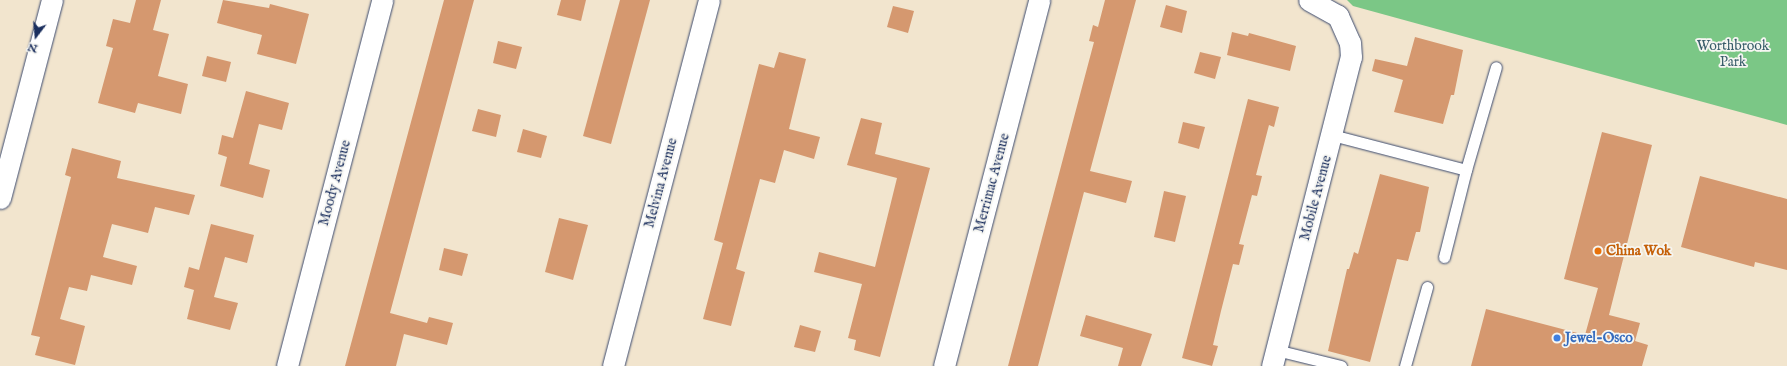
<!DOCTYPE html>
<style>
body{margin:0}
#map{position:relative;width:1787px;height:366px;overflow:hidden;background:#f2e5ce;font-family:"IM FELL English",serif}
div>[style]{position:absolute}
.green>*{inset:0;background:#7bc786}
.building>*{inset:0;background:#d5986f}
.roads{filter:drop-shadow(0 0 1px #3b4a6f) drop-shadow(0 0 1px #3b4a6f)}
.lane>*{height:11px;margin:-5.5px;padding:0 5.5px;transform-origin:5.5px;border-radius:5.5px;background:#fff}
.street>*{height:21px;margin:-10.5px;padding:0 10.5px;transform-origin:10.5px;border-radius:10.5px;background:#fff}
.dots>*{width:11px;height:11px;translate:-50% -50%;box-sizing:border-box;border:2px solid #f6f6f2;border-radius:50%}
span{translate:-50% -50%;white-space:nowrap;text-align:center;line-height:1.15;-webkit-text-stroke:3.5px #f6f6f2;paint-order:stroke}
.park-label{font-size:14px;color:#385d6a}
.street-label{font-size:14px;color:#1b2f5e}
.food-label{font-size:14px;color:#c56008;font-weight:700}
.left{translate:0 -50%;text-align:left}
.shop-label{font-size:14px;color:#366cbe;font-weight:700}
.north{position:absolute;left:16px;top:16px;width:40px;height:40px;-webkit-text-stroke:3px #f6f6f2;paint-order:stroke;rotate:196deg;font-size:11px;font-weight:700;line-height:16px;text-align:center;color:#1b2f5e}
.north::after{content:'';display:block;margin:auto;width:14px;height:18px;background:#1b2f5e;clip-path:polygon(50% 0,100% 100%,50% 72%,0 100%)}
</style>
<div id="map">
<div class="green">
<div style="clip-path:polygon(1347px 0,1787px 0,1787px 125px,1353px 6px)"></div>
</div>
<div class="building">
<div style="clip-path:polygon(136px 0,161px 0,153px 30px,169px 34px,158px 76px,188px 84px,181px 114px,138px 103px,135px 113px,98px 103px,113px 48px,106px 46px,113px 19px,130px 23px)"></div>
<div style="clip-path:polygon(223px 0,269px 8px,270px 4px,309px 14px,296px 64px,257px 54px,262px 35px,217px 23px)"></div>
<div style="clip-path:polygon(444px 0,474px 0,390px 313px,427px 323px,429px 317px,453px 323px,447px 345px,404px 334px,396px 366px,345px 366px)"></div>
<div style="clip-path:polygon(561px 0,586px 0,581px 21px,557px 15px)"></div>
<div style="clip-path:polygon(620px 0,650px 0,611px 144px,583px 136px)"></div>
<div style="clip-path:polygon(1105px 0,1136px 0,1090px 171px,1132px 181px,1126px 203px,1084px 192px,1038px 366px,1008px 366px,1094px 42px,1089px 41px,1093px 25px,1098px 27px)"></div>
<div style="clip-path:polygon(1166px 5px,1187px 11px,1182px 33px,1160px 27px)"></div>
<div style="clip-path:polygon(893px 6px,914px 11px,908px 33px,887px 27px)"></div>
<div style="clip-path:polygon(1232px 32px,1248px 36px,1249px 33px,1296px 46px,1290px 71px,1227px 55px)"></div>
<div style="clip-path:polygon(1415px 37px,1463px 50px,1454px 95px,1451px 95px,1443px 124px,1394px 112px,1403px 80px,1372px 71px,1375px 59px,1407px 66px)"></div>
<div style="clip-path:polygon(498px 41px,522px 47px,516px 69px,493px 63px)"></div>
<div style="clip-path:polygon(779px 52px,806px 59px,789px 129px,820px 137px,814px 159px,784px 150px,775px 183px,760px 179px,736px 269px,745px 272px,731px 326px,703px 319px,723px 243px,714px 240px,759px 64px,774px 68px)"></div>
<div style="clip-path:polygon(1200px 52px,1221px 57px,1215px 79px,1194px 73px)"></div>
<div style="clip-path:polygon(207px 56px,231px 62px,226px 82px,202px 76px)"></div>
<div style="clip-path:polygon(246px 91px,289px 103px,282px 130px,259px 124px,249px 164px,270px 170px,263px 198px,220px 186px,227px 157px,218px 154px,222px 135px,233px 138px)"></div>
<div style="clip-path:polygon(1248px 99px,1279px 107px,1274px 127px,1269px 125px,1256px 175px,1262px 176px,1257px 196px,1252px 195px,1239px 244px,1244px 245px,1239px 265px,1233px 264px,1221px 311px,1213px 345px,1218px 346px,1212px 366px,1182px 358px)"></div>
<div style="clip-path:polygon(478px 109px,501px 115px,496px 137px,472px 131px)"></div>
<div style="clip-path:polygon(861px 118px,882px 123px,875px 154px,930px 168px,880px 357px,854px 350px,856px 340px,848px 338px,862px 284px,814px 272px,819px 252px,875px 267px,897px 178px,847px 165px)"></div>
<div style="clip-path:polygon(1183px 122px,1205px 127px,1199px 149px,1178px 143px)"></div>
<div style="clip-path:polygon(523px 129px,547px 136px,541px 158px,517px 152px)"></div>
<div style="clip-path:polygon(1602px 132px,1652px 145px,1609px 315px,1640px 323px,1635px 341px,1648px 345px,1642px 366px,1471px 366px,1486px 309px,1585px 335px,1598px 288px,1564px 279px)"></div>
<div style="clip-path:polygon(72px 148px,121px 161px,117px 178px,195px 195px,189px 215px,155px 207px,148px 233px,112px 224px,103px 257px,137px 266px,132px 285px,91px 275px,87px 291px,69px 287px,60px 319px,85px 326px,75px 365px,35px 355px,40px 337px,31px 335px,71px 177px,65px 175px)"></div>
<div style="clip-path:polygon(1380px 174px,1429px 187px,1420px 232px,1416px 232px,1408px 261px,1397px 259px,1370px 362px,1328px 351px,1347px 269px,1349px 269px,1354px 252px,1358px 254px)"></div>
<div style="clip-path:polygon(1700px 176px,1787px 199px,1787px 270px,1755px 262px,1754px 267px,1681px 247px)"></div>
<div style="clip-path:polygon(1164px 191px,1186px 196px,1175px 242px,1154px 237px)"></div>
<div style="clip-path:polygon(559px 218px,588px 225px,573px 280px,545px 272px)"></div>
<div style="clip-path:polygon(211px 224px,254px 235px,247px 263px,225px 257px,214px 297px,238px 303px,230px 330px,187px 319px,194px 290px,184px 287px,189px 267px,199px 270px)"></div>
<div style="clip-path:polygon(444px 248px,468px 254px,462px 276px,439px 270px)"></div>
<div style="clip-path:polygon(1086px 315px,1152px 334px,1141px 366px,1118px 366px,1123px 348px,1080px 336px)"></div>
<div style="clip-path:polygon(800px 325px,821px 331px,815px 352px,794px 347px)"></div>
</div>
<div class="roads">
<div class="lane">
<div style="left:1332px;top:135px;width:138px;rotate:14.6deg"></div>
<div style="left:1466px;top:170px;width:107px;rotate:-73.8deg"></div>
<div style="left:1444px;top:257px;width:90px;rotate:-75.8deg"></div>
<div style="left:1276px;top:350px;width:67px;rotate:13.8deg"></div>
<div style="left:1405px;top:366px;width:82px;rotate:-74.4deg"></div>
</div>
<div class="street">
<div style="left:0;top:198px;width:205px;rotate:-75.3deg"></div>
<div style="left:287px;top:366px;width:378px;rotate:-75.4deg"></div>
<div style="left:613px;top:366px;width:378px;rotate:-75.3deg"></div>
<div style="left:944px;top:366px;width:378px;rotate:-75.4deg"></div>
<div style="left:1272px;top:366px;width:319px;rotate:-75.7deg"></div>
<div style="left:1351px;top:57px;width:14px;rotate:-94deg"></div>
<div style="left:1350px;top:43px;width:30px;rotate:-114deg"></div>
<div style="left:1338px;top:16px;width:33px;rotate:-151deg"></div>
</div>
</div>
<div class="dots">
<div style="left:1598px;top:251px;background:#e8710a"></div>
<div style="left:1557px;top:338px;background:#3f7fe0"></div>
</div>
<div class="park-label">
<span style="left:1733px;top:54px">Worthbrook<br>Park</span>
</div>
<div class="street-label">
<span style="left:335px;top:183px;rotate:-75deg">Moody Avenue</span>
<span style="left:661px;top:183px;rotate:-75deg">Melvina Avenue</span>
<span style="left:992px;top:183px;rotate:-75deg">Merrimac Avenue</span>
<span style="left:1316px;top:198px;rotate:-75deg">Mobile Avenue</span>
</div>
<div class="food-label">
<span class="left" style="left:1606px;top:251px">China Wok</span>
</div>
<div class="shop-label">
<span class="left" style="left:1565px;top:338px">Jewel-Osco</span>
</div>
<div class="north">N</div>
</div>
